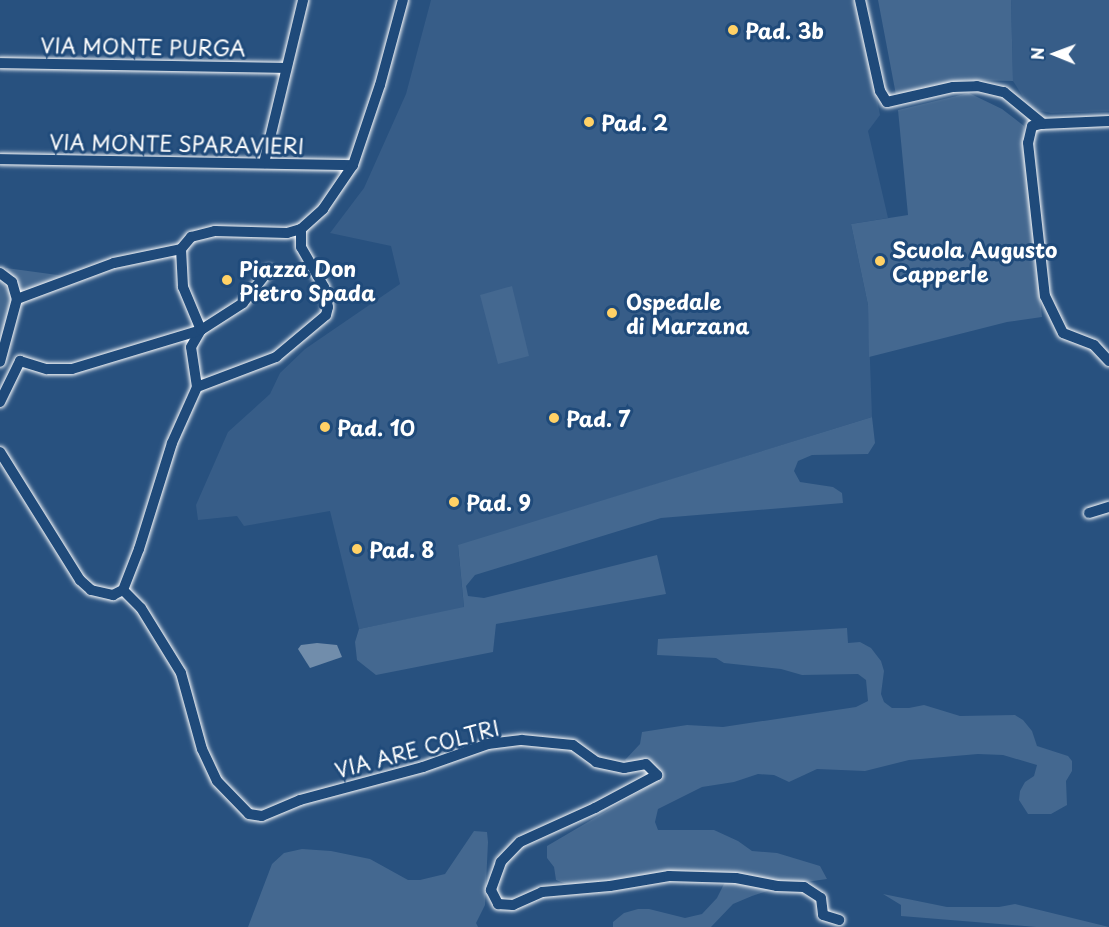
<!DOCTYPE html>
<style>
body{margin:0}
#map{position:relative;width:1109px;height:927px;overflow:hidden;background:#28517f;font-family:"Playpen Sans",sans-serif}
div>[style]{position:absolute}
.built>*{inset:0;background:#375d88}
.green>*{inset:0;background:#446890}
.water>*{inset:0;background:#718dab}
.roads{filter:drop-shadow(0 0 2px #fff) drop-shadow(0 0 2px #fff)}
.street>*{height:10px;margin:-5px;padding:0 5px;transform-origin:5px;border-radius:5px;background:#1f4a7a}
.dots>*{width:16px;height:16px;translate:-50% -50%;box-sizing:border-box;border:3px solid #1f4a7a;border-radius:50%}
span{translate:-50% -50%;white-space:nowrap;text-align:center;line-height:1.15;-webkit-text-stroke:6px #1f4a7a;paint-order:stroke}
.poi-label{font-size:21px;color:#fff;font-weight:700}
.left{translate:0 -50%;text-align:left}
.street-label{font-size:21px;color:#fff}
.north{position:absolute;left:1025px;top:24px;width:60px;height:60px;-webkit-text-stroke:4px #1f4a7a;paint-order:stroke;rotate:271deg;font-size:16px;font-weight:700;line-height:24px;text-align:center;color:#fff}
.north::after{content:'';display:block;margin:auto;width:21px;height:27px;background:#fff;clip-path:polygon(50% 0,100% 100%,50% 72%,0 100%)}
</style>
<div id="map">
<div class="built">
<div style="clip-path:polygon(431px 0,857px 0,880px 115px,868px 131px,888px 218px,851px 224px,868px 305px,872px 417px,458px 546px,464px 608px,359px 629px,330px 511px,244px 526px,237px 516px,198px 520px,196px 505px,228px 432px,270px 394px,280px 373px,305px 349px,400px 284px,391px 246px,330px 233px,364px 188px,406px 94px)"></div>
<div style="clip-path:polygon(1011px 0,1109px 0,1109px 111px,1051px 113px,1031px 109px,1013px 81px)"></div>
</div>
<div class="green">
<div style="clip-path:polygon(878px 0,1011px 0,1013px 81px,966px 80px,896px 95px)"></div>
<div style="clip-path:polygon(969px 93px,1002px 109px,1024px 126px,1042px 317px,1007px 322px,869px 357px,868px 305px,851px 224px,908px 215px,898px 110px)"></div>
<div style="clip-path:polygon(6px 268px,65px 276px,20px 295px)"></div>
<div style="clip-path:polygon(0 279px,14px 299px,0 342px)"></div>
<div style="clip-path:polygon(512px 286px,529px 356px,498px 364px,480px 295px)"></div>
<div style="clip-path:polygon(872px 417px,875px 443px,868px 454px,812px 455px,798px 461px,794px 471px,800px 482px,833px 487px,842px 493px,843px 503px,661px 518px,475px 575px,466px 586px,468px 596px,484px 598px,657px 555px,666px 594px,496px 624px,493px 652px,376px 675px,357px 660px,355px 642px,359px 629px,464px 607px,458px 545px)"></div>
<div style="clip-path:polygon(847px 628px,848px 643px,860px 642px,871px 648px,881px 661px,884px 671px,881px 694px,884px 702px,892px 708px,909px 708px,924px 705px,960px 716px,1015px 715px,1023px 720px,1032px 731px,1037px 746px,1068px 756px,1072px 761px,1072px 771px,1066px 781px,1067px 805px,1051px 814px,1028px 814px,1019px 800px,1020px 791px,1025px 782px,1034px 776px,1037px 765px,1003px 755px,978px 754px,909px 760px,865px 771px,817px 769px,789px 782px,774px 775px,758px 774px,734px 782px,702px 787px,658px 809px,655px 822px,658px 830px,714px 830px,738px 841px,752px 851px,777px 853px,820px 866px,827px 879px,785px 885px,752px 896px,733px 904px,711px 927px,613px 927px,613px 922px,624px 913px,638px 909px,649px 909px,685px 918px,702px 914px,717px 898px,726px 880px,673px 873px,650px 874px,622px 887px,569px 885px,556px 880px,554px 867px,547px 858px,547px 846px,661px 779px,659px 768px,645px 768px,629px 764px,625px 760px,640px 744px,642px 732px,687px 725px,723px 727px,856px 707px,868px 701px,866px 680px,858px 674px,802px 675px,781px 669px,724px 663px,716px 658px,657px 655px,658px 639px)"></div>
<div style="clip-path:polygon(474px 831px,487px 832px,488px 842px,485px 905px,476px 923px,478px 927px,248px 927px,272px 864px,284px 853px,302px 849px,331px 851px,370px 859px,408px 880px,420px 880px,445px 874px)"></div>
<div style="clip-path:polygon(883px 894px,947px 907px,999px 907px,1015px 904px,1109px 927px,1036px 927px,901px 916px,901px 905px)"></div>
</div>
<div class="water">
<div style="clip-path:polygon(317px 643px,337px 645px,342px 657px,310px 668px,298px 649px,301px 645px)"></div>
</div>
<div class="roads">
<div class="street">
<div style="left:860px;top:0;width:93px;rotate:77.6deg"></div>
<div style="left:880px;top:91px;width:13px;rotate:58deg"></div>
<div style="left:887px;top:102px;width:68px;rotate:-12.8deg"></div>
<div style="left:953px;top:87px;width:24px;rotate:-2deg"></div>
<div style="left:977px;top:86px;width:28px;rotate:13deg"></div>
<div style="left:1004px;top:92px;width:50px;rotate:39.4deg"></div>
<div style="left:0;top:63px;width:285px;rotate:1deg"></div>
<div style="left:1109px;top:121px;width:68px;rotate:177.5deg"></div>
<div style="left:1041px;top:124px;width:9px;rotate:167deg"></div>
<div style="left:1032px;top:126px;width:17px;rotate:103deg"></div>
<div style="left:1028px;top:143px;width:154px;rotate:83.7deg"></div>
<div style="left:1045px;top:296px;width:41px;rotate:64.1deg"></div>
<div style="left:1063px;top:333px;width:33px;rotate:21deg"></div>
<div style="left:1094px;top:345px;width:22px;rotate:47deg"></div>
<div style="left:0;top:159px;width:353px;rotate:1deg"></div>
<div style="left:264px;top:163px;width:168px;rotate:-76.5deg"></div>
<div style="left:0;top:273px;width:15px;rotate:37deg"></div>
<div style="left:12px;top:282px;width:18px;rotate:74deg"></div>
<div style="left:17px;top:299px;width:65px;rotate:105.1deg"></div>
<div style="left:17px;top:299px;width:103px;rotate:-20.4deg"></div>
<div style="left:114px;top:263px;width:68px;rotate:-11.8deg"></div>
<div style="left:201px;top:330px;width:47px;rotate:-112.7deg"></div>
<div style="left:183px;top:287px;width:38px;rotate:-93deg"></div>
<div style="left:181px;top:249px;width:16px;rotate:-50deg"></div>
<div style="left:191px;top:237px;width:25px;rotate:-14deg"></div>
<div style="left:215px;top:231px;width:72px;rotate:1.6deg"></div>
<div style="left:287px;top:233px;width:15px;rotate:-16deg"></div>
<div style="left:301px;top:229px;width:30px;rotate:-42deg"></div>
<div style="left:323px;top:209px;width:53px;rotate:-55.7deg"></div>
<div style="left:353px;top:165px;width:84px;rotate:-71.4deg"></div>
<div style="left:380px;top:85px;width:88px;rotate:-74.9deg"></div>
<div style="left:197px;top:387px;width:85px;rotate:-20.8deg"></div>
<div style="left:276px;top:357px;width:65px;rotate:-40deg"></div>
<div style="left:326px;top:315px;width:8px;rotate:-76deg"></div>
<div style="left:328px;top:307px;width:20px;rotate:-101deg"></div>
<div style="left:324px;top:287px;width:46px;rotate:-119.9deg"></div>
<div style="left:301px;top:247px;width:18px;rotate:-90deg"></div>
<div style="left:197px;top:387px;width:40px;rotate:-98.5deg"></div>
<div style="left:191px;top:347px;width:20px;rotate:-60deg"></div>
<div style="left:0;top:402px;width:46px;rotate:-64deg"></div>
<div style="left:20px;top:361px;width:28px;rotate:17deg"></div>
<div style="left:47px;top:369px;width:25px"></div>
<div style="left:72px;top:369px;width:135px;rotate:-16.8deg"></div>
<div style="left:201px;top:330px;width:50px;rotate:-32.7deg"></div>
<div style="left:243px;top:303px;width:42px;rotate:-51.8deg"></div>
<div style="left:0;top:452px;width:151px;rotate:58deg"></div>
<div style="left:80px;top:580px;width:15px;rotate:42deg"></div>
<div style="left:91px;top:590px;width:23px;rotate:13deg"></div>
<div style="left:113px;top:595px;width:11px;rotate:-27deg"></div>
<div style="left:123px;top:590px;width:44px;rotate:-68.7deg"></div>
<div style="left:139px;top:549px;width:111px;rotate:-72.7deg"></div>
<div style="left:172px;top:443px;width:61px;rotate:-65.9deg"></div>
<div style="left:1089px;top:513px;width:21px;rotate:-17deg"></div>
<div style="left:123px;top:590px;width:25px;rotate:45deg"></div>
<div style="left:141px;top:608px;width:76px;rotate:58.4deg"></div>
<div style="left:181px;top:673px;width:79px;rotate:74.6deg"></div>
<div style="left:202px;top:749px;width:35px;rotate:65deg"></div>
<div style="left:217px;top:781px;width:46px;rotate:45.9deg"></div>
<div style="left:249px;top:814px;width:13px;rotate:9deg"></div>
<div style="left:262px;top:816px;width:41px;rotate:-22.8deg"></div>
<div style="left:300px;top:800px;width:127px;rotate:-15deg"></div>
<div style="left:423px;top:767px;width:69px;rotate:-19.5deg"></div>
<div style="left:488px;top:744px;width:34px;rotate:-7deg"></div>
<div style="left:522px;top:740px;width:51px;rotate:5.6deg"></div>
<div style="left:573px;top:745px;width:29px;rotate:36deg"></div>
<div style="left:596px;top:762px;width:29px;rotate:12deg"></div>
<div style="left:624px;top:768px;width:22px;rotate:-10deg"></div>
<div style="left:646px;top:764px;width:16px;rotate:45deg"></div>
<div style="left:657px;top:775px;width:70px;rotate:152deg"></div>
<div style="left:595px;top:808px;width:82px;rotate:155.6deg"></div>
<div style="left:520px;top:842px;width:28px;rotate:134deg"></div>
<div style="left:501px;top:862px;width:30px;rotate:110deg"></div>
<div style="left:491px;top:890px;width:16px;rotate:63deg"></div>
<div style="left:498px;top:904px;width:15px;rotate:4deg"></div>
<div style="left:513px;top:905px;width:32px;rotate:-24deg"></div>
<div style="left:542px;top:892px;width:68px;rotate:-5deg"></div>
<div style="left:610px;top:886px;width:60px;rotate:-9.6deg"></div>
<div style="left:669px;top:876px;width:67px;rotate:1.7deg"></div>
<div style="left:736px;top:878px;width:42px;rotate:11deg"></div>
<div style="left:777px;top:886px;width:27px;rotate:2deg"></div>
<div style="left:804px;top:887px;width:20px;rotate:33deg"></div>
<div style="left:821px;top:898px;width:17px;rotate:83deg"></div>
<div style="left:823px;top:915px;width:17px;rotate:17deg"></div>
</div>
</div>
<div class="dots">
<div style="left:733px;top:30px;background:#ffd166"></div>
<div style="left:589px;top:122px;background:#ffd166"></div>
<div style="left:880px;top:261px;background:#ffd166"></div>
<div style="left:227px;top:280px;background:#ffd166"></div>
<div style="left:612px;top:313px;background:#ffd166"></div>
<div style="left:554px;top:418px;background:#ffd166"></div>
<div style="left:325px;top:427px;background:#ffd166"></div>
<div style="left:454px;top:502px;background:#ffd166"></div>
<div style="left:357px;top:549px;background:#ffd166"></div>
</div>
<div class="poi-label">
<span class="left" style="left:745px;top:30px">Pad. 3b</span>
<span class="left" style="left:601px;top:122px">Pad. 2</span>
<span class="left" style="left:892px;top:261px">Scuola Augusto<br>Capperle</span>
<span class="left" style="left:239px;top:280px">Piazza Don<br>Pietro Spada</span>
<span class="left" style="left:626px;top:313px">Ospedale<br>di Marzana</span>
<span class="left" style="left:566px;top:418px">Pad. 7</span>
<span class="left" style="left:337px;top:427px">Pad. 10</span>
<span class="left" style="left:466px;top:502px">Pad. 9</span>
<span class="left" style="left:369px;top:549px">Pad. 8</span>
</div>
<div class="street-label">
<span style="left:143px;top:46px;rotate:1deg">VIA MONTE PURGA</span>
<span style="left:177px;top:143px;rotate:1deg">VIA MONTE SPARAVIERI</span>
<span style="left:417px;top:748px;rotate:-15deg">VIA ARE COLTRI</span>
</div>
<div class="north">N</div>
</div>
